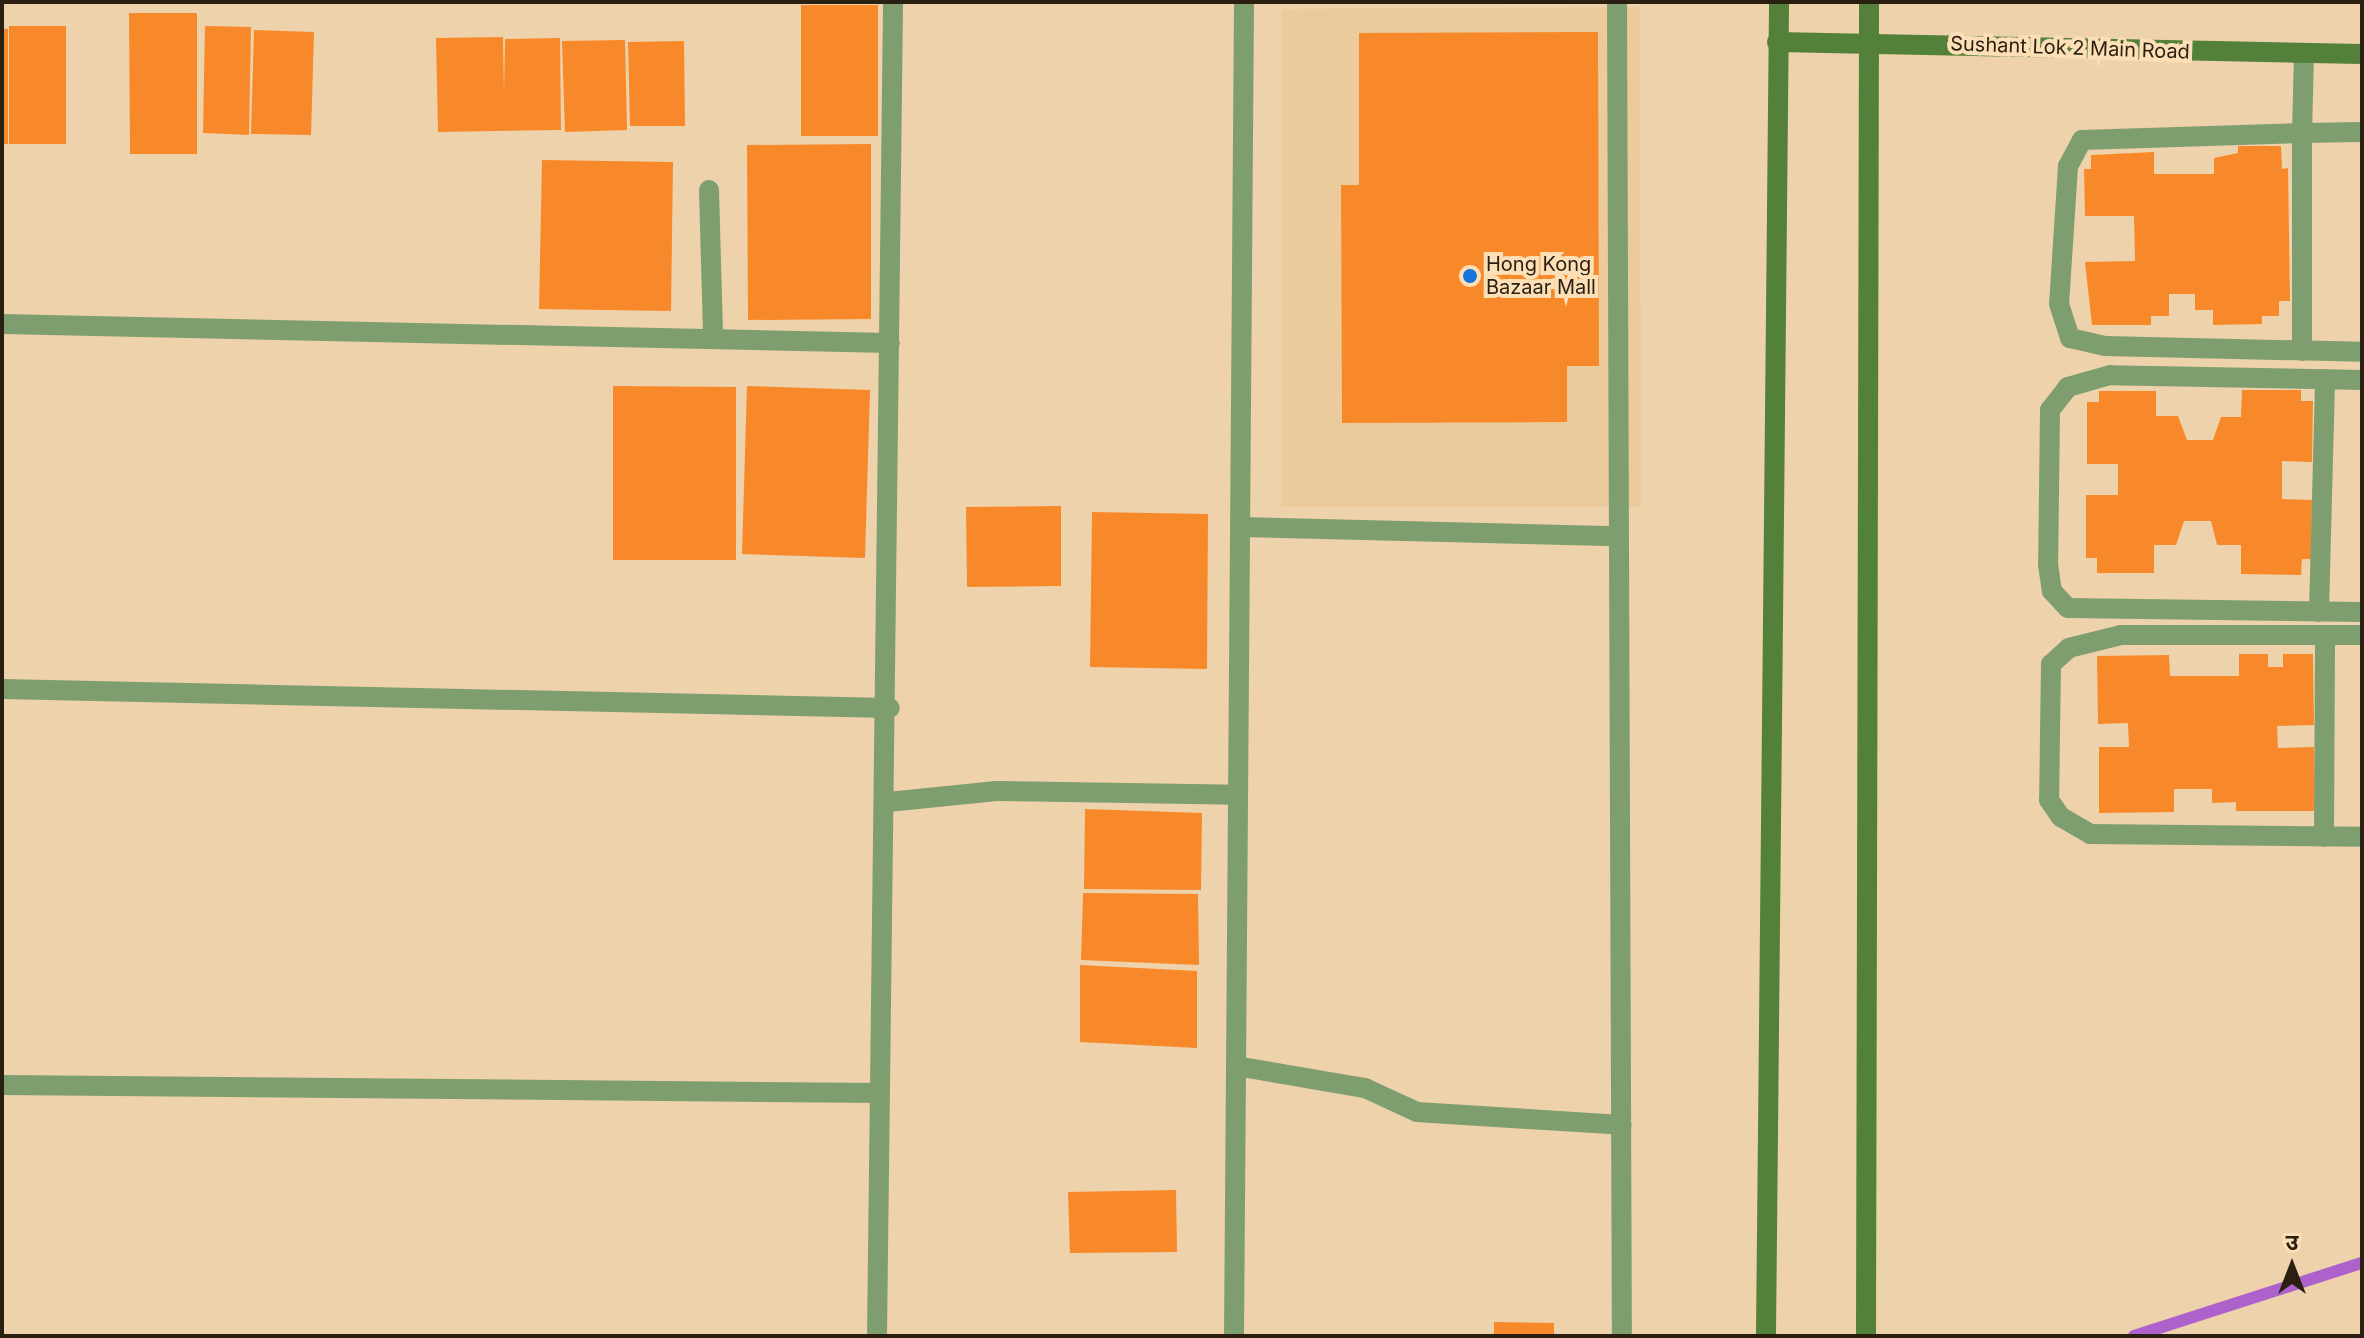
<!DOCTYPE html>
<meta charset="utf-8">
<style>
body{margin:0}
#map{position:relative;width:2364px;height:1338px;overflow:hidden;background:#eed2ab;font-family:Inter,"Noto Sans Devanagari",sans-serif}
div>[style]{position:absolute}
.built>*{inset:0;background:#ebca9c}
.stream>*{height:12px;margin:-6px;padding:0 6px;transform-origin:6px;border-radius:6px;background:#ac62ca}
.building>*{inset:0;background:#f8892a}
.street>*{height:20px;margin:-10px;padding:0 10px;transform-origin:10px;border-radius:10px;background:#7f9e6f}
.secondary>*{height:20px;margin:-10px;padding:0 10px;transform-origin:10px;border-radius:10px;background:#538139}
.dots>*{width:22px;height:22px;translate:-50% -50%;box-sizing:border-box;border:4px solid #fcdfb7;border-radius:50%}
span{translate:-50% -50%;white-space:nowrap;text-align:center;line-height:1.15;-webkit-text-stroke:8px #fcdfb7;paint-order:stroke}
.street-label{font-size:20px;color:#2a1f10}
.poi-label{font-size:20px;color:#2a1f10}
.left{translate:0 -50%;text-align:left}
.frame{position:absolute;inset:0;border:4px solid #2a1f10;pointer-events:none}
.north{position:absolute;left:2252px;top:1226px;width:80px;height:80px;-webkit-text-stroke:6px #fcdfb7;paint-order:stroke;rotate:0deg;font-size:22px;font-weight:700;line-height:32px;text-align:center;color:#2a1f10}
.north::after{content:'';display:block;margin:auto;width:28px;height:36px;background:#2a1f10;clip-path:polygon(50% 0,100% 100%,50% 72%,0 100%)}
</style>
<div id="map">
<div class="built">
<div style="clip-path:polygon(1640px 7px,1641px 507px,1281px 507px,1281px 9px)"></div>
</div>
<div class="stream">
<div style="left:2134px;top:1336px;width:239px;rotate:-17.8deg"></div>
</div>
<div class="building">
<div style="clip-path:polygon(801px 5px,878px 5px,878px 136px,801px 136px)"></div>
<div style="clip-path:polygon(129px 13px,197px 13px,197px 154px,130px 154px)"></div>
<div style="clip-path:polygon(9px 26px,66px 26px,66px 144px,9px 144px)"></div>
<div style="clip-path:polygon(205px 26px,251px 27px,249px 135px,203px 133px)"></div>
<div style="clip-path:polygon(2px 29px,8px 29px,8px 144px,2px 144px)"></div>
<div style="clip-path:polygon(254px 30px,314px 32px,311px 135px,251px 134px)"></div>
<div style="clip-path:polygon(1598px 32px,1599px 366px,1567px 366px,1567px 422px,1342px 423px,1341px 185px,1359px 185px,1359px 33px)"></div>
<div style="clip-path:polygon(503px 37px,504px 93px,505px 39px,560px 38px,561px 130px,438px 132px,436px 38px)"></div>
<div style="clip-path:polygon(625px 40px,627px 130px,565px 132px,562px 41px)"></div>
<div style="clip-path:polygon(684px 41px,685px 126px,630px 126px,628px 42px)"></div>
<div style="clip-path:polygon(871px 144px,871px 319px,748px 320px,747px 145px)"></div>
<div style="clip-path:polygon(2238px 146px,2281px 146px,2282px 169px,2288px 168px,2290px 301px,2279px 301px,2279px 316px,2262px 316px,2262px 324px,2213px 325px,2213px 310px,2195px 310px,2195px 294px,2169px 294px,2169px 316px,2151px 316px,2151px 325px,2092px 325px,2085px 262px,2135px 261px,2134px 216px,2085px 216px,2084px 169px,2091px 169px,2091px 155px,2154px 152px,2154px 174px,2214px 174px,2214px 158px,2238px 153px)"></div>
<div style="clip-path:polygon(542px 160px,673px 162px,671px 311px,539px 309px)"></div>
<div style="clip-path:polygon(613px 386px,736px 387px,736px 560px,613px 560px)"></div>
<div style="clip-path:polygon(747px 386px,870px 390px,865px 558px,742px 554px)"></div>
<div style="clip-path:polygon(2242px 390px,2301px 390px,2301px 401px,2313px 401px,2312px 462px,2282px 461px,2282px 499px,2312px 500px,2311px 559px,2302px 559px,2301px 575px,2241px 574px,2241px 545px,2217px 545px,2211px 521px,2184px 521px,2176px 545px,2154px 545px,2154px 573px,2097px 573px,2097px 558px,2086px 558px,2086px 495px,2118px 495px,2118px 464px,2087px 464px,2087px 402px,2099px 402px,2099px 391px,2156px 391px,2156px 416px,2178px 416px,2187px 440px,2213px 440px,2221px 417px,2241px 417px)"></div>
<div style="clip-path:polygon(1061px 506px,1061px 586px,967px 587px,966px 507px)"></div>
<div style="clip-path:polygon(1092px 512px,1208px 514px,1207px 669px,1090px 667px)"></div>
<div style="clip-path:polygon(2239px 654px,2268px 654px,2268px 667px,2283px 667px,2283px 654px,2313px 654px,2314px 725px,2277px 726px,2278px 748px,2314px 747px,2315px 811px,2236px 811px,2236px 802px,2212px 803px,2212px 789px,2174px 789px,2174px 812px,2099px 813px,2099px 747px,2129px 747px,2128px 723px,2098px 724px,2097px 656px,2169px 655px,2170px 676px,2239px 676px)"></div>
<div style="clip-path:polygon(1085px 809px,1202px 813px,1201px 890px,1084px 889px)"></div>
<div style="clip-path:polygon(1083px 893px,1198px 894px,1199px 965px,1081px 960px)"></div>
<div style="clip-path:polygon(1080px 965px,1197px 971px,1197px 1048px,1080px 1042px)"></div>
<div style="clip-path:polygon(1176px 1190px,1177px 1252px,1070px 1253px,1068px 1192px)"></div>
<div style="clip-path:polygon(1494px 1322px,1554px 1323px,1554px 1336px,1494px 1336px)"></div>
</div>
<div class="street">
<div style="left:1617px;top:2px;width:1334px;rotate:89.79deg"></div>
<div style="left:2304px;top:53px;width:80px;rotate:91.4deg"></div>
<div style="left:2302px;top:133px;width:220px;rotate:178.2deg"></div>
<div style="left:2082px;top:140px;width:30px;rotate:118deg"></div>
<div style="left:2068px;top:166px;width:138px;rotate:93.7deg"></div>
<div style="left:2059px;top:304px;width:36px;rotate:72deg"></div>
<div style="left:2070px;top:338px;width:36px;rotate:13deg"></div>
<div style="left:2105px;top:346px;width:257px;rotate:1.3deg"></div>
<div style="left:709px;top:190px;width:147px;rotate:88.4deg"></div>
<div style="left:2px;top:324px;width:888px;rotate:1.23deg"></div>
<div style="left:2302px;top:351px;width:218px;rotate:-90deg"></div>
<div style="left:2302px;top:133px;width:60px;rotate:-1deg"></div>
<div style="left:2362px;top:380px;width:252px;rotate:-178.9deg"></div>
<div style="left:2110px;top:375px;width:44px;rotate:164.1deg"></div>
<div style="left:2068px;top:387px;width:29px;rotate:128deg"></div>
<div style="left:2050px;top:410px;width:154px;rotate:90.7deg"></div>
<div style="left:2048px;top:564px;width:27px;rotate:82deg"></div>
<div style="left:2052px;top:591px;width:23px;rotate:47deg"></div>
<div style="left:2068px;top:608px;width:294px;rotate:0.8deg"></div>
<div style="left:1241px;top:527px;width:377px;rotate:1.4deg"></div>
<div style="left:2319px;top:612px;width:233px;rotate:-88.5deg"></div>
<div style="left:2362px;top:635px;width:241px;rotate:180deg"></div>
<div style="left:2121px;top:635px;width:54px;rotate:166deg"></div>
<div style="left:2069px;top:648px;width:24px;rotate:138deg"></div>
<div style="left:2051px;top:664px;width:136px;rotate:90.8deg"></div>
<div style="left:2049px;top:800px;width:21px;rotate:55deg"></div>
<div style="left:2061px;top:817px;width:34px;rotate:30deg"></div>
<div style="left:2090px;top:834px;width:272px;rotate:0.6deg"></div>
<div style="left:2px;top:689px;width:888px;rotate:1.23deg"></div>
<div style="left:888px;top:802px;width:109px;rotate:-5.8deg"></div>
<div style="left:996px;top:791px;width:242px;rotate:0.9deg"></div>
<div style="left:2324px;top:837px;width:202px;rotate:-89.7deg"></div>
<div style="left:1236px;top:1066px;width:131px;rotate:9.7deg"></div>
<div style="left:1365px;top:1088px;width:57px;rotate:24.8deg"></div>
<div style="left:1417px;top:1112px;width:205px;rotate:3.6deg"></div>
<div style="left:2px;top:1085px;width:877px;rotate:0.52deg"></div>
<div style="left:877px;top:1336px;width:1334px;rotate:-89.31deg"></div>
<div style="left:1234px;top:1336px;width:1334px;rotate:-89.57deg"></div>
</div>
<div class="secondary">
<div style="left:1777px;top:42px;width:585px;rotate:1.18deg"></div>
<div style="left:1766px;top:1336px;width:1334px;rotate:-89.44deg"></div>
<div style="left:1866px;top:1336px;width:1334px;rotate:-89.87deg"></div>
</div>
<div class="dots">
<div style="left:1470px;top:276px;background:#1474dd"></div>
</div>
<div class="street-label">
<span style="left:2070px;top:48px;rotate:2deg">Sushant Lok 2 Main Road</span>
</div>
<div class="poi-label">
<span class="left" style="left:1486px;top:276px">Hong Kong<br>Bazaar Mall</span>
</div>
<div class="frame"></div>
<div class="north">उ</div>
</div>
